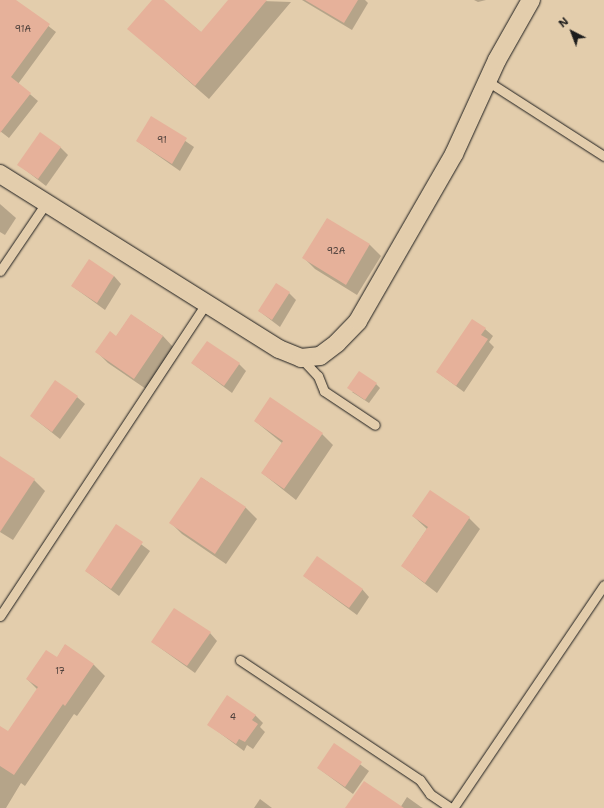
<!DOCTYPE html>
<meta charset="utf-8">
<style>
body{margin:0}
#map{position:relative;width:604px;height:808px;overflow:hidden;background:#e3cdac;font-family:"Shantell Sans",sans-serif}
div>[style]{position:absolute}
.shadow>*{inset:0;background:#0003}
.building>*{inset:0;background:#e6b19a}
.roads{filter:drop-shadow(0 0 1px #1c1c1c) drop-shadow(0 0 1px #1c1c1c)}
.lane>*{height:9px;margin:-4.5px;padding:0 4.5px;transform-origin:4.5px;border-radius:4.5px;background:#e3cdac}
.street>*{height:18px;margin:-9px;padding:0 9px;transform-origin:9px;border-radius:9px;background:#e3cdac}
span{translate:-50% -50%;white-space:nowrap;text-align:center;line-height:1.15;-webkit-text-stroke:3px #e3cdac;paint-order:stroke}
.number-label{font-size:9px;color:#4e413c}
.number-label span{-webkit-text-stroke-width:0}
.north{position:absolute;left:552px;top:12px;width:40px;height:40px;-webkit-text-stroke:3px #e3cdac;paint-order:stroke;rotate:318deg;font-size:11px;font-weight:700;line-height:16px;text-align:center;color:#1c1c1c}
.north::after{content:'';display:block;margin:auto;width:14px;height:18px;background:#1c1c1c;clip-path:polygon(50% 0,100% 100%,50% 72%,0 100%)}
</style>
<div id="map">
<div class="shadow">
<div style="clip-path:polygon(2px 0,15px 0,56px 32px,18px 84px,38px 101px,9px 138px,0 131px)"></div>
<div style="clip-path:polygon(154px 0,162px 0,202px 33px,229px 0,291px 2px,209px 99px,129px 29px)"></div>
<div style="clip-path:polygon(302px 0,365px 0,368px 3px,352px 30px)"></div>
<div style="clip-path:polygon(474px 0,486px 0,478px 2px)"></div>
<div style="clip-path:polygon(152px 118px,194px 147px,180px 171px,137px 141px)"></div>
<div style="clip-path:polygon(60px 147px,68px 155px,46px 186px,19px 165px)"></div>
<div style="clip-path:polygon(0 204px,16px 218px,5px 235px,0 232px)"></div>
<div style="clip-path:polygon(327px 219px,370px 245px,381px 256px,357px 295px,315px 269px,304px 258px)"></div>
<div style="clip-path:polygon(114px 276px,121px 284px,105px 310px,72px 286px)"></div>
<div style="clip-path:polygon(289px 293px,296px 300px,280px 327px,259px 311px)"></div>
<div style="clip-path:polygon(131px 315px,163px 336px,174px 348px,146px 389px,108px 363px,97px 352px,116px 337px)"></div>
<div style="clip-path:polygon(485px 329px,493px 336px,489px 342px,494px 347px,464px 392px,437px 372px)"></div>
<div style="clip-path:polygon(192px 363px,239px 364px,246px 371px,232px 393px)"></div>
<div style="clip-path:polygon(376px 384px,380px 388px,369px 403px,352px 392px)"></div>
<div style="clip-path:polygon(77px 397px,85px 404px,60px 439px,31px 416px)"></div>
<div style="clip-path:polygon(255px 421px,322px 434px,333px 445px,296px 500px,262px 473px,282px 443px)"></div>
<div style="clip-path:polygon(0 457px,34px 480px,45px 491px,13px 540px,0 532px)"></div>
<div style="clip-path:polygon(202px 478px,246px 508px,257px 519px,226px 564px,182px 534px,171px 523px)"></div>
<div style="clip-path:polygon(413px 516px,469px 518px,480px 529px,437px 593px,402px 566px,427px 529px)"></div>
<div style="clip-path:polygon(117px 526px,150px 551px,119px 596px,86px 571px)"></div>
<div style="clip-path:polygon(304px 576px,362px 589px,369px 597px,357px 615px)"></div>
<div style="clip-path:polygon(210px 633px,217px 641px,195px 673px,152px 642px)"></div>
<div style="clip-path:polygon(65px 645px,94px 665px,105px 676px,77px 716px,74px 714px,25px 786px,21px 783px,6px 808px,0 808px,0 727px,8px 733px,38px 690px,27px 679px,57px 658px)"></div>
<div style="clip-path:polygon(255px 715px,263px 723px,260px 727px,265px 732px,253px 749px,247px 745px,244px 751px,209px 725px)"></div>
<div style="clip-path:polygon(334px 745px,369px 771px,353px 794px,318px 768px)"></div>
<div style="clip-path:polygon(407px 797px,421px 807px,423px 808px,400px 808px)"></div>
<div style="clip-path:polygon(260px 799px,272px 808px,254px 808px)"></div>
</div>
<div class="building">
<div style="clip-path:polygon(0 0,16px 0,50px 24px,11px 77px,31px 93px,0 133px)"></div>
<div style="clip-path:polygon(152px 0,164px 0,201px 32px,228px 0,267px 0,195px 86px,127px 29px)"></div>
<div style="clip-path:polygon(305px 0,358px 0,344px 23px)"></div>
<div style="clip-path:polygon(151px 116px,187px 138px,172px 164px,136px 141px)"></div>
<div style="clip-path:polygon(40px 132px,61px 147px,38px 179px,17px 165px)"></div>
<div style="clip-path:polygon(327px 218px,370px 244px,346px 285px,302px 258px)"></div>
<div style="clip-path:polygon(89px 259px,114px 276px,97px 303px,71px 286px)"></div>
<div style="clip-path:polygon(276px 283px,290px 292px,272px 320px,258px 311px)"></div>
<div style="clip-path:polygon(131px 314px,163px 336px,134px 379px,95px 352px,110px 331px,116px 336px)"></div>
<div style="clip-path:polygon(472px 319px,486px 328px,481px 335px,488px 339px,456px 386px,436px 372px)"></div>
<div style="clip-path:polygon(207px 341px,240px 363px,224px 386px,191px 363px)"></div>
<div style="clip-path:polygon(359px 371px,377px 383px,365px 400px,347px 388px)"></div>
<div style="clip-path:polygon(55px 380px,78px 396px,52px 432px,30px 416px)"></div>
<div style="clip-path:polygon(270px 397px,323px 433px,284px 489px,261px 473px,283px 441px,254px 421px)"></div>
<div style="clip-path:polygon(0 456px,35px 479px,0 532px)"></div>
<div style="clip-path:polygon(201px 477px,246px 507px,215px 554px,169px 523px)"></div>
<div style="clip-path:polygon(430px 490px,470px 517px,425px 583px,401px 566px,428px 527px,412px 516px)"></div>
<div style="clip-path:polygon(116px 524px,143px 542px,111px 589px,85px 571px)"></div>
<div style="clip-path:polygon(317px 556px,363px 589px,349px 608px,303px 576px)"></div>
<div style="clip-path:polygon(174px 608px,211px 632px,187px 666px,151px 642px)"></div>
<div style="clip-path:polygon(65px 644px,94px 664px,65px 706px,63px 704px,14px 775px,0 766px,0 726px,8px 731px,38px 687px,26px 679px,46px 650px,57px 657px)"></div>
<div style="clip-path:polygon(227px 695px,256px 715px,252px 720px,258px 724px,245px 742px,239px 739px,236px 744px,207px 725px)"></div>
<div style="clip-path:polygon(334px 743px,362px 762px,345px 787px,317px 768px)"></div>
<div style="clip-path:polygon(364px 781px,404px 808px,345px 808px)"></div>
</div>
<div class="roads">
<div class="lane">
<div style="left:487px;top:81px;width:139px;rotate:32.7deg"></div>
<div style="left:0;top:271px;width:82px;rotate:-55.9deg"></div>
<div style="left:301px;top:358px;width:25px;rotate:47deg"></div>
<div style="left:318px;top:376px;width:16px;rotate:68deg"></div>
<div style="left:324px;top:391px;width:61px;rotate:33.7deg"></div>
<div style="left:0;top:616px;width:375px;rotate:-56.6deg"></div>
<div style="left:240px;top:660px;width:216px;rotate:33.7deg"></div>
<div style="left:420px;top:780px;width:17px;rotate:54deg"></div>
<div style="left:430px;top:794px;width:25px;rotate:34deg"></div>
<div style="left:453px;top:808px;width:269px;rotate:-55.9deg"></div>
</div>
<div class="street">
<div style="left:0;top:174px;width:329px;rotate:32.1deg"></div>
<div style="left:279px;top:349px;width:24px;rotate:22deg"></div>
<div style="left:301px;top:358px;width:19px;rotate:-6deg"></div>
<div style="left:320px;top:356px;width:21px;rotate:-37deg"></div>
<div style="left:337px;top:343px;width:30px;rotate:-46deg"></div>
<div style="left:358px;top:321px;width:193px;rotate:-60.1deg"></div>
<div style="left:454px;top:154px;width:103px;rotate:-65.4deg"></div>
<div style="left:497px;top:60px;width:69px;rotate:-60.5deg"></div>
</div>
</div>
<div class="number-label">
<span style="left:23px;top:29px">91А</span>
<span style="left:162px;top:140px">91</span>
<span style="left:336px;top:251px">92А</span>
<span style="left:60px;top:671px">17</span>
<span style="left:233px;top:717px">4</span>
</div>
<div class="north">N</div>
</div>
